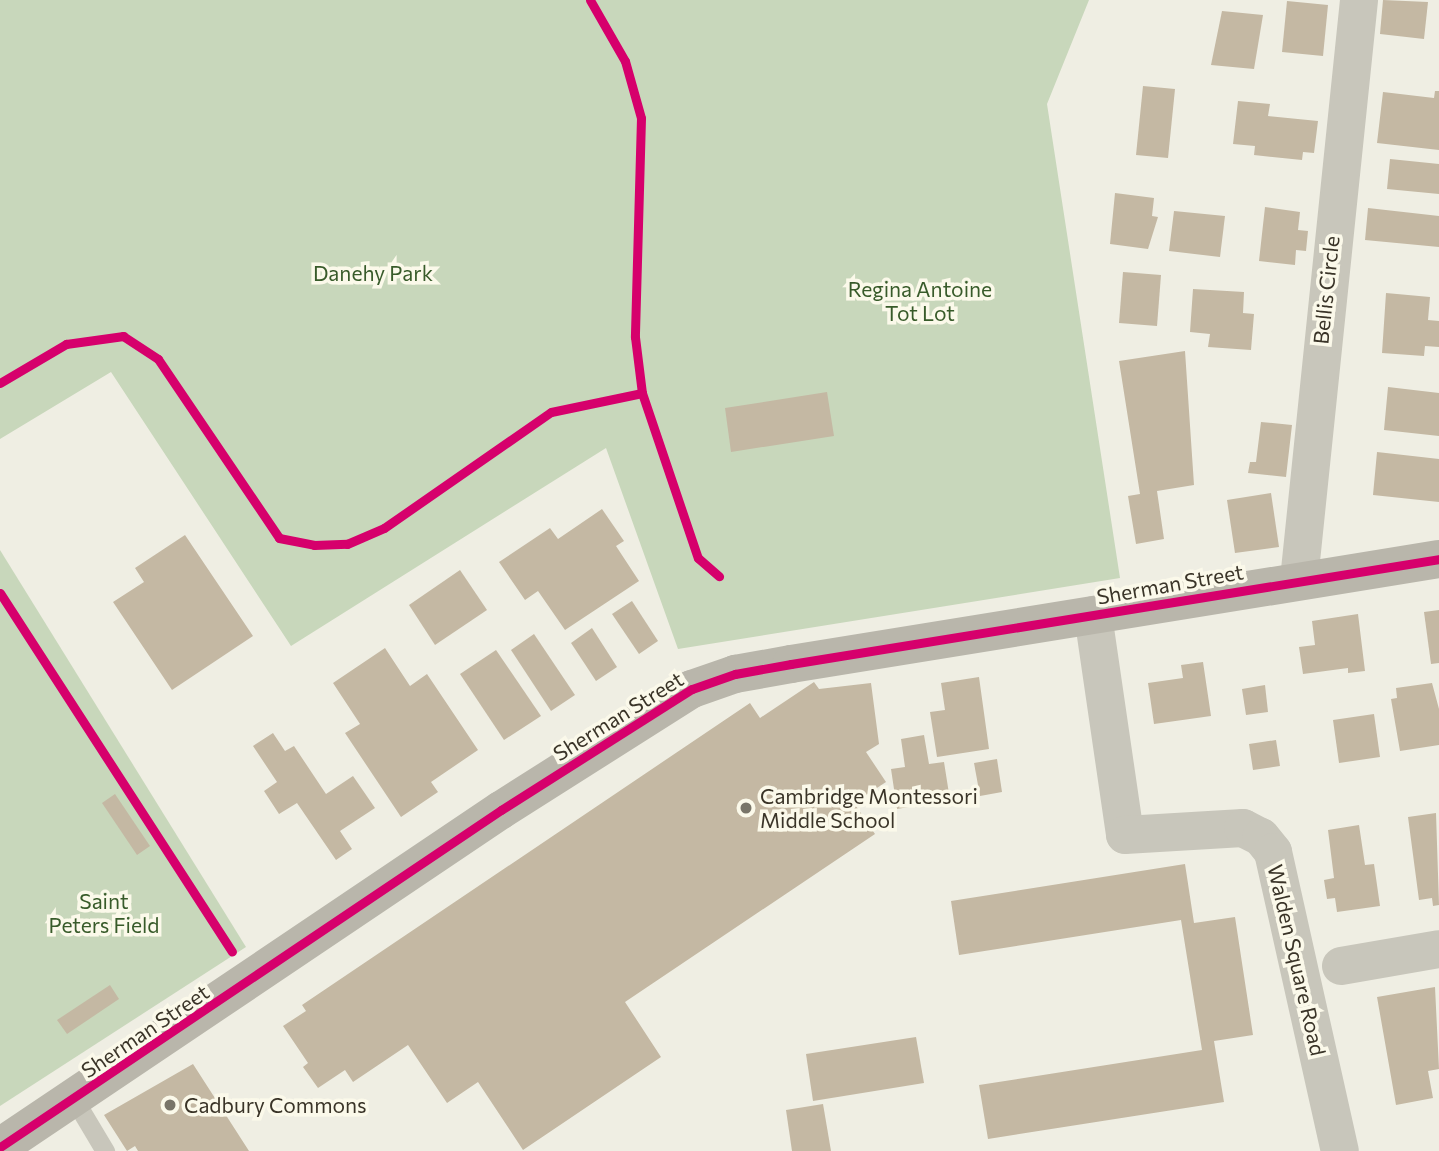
<!DOCTYPE html>
<style>
body{margin:0}
#map{position:relative;width:1439px;height:1151px;overflow:hidden;background:#efeee3;font-family:Commissioner,sans-serif}
div>[style]{position:absolute}
.green>*{inset:0;background:#c8d7bb}
.building>*{inset:0;background:#c4b8a3}
.lane>*{height:19px;margin:-9.5px;padding:0 9.5px;transform-origin:9.5px;border-radius:9.5px;background:#c8c6bb}
.street>*{height:38px;margin:-19px;padding:0 19px;transform-origin:19px;border-radius:19px;background:#c8c6bb}
.secondary>*{height:38px;margin:-19px;padding:0 19px;transform-origin:19px;border-radius:19px;background:#b9b6ab}
.cycleway>*{height:9px;margin:-4.5px;padding:0 4.5px;transform-origin:4.5px;border-radius:4.5px;background:#d6006c}
.dots>*{width:19px;height:19px;translate:-50% -50%;box-sizing:border-box;border:4px solid #fbf9ea;border-radius:50%}
span{translate:-50% -50%;white-space:nowrap;text-align:center;line-height:1.15;-webkit-text-stroke:7px #fbf9ea;paint-order:stroke}
.park-label{font-size:21px;color:#385b2a}
.street-label{font-size:21px;color:#3a3428}
.poi-label{font-size:21px;color:#3a3428}
.left{translate:0 -50%;text-align:left}
</style>
<div id="map">
<div class="green">
<div style="clip-path:polygon(0 0,1089px 0,1047px 104px,1120px 578px,678px 649px,606px 448px,291px 646px,111px 372px,0 439px)"></div>
<div style="clip-path:polygon(0 550px,246px 947px,0 1106px)"></div>
</div>
<div class="building">
<div style="clip-path:polygon(1383px 0,1428px 2px,1424px 39px,1380px 34px)"></div>
<div style="clip-path:polygon(1287px 1px,1328px 5px,1323px 56px,1282px 52px)"></div>
<div style="clip-path:polygon(1222px 11px,1263px 15px,1254px 69px,1211px 65px)"></div>
<div style="clip-path:polygon(1143px 86px,1175px 89px,1168px 158px,1136px 155px)"></div>
<div style="clip-path:polygon(1435px 91px,1439px 91px,1439px 150px,1377px 143px,1383px 92px,1434px 98px)"></div>
<div style="clip-path:polygon(1238px 101px,1270px 104px,1268px 116px,1318px 121px,1314px 153px,1303px 152px,1302px 160px,1254px 155px,1255px 146px,1233px 144px)"></div>
<div style="clip-path:polygon(1390px 159px,1439px 164px,1439px 194px,1387px 189px)"></div>
<div style="clip-path:polygon(1115px 193px,1154px 198px,1152px 216px,1158px 217px,1148px 249px,1110px 244px)"></div>
<div style="clip-path:polygon(1265px 207px,1300px 212px,1298px 230px,1308px 231px,1306px 251px,1296px 250px,1295px 265px,1259px 261px)"></div>
<div style="clip-path:polygon(1368px 208px,1439px 216px,1439px 247px,1365px 240px)"></div>
<div style="clip-path:polygon(1174px 211px,1225px 216px,1220px 257px,1169px 251px)"></div>
<div style="clip-path:polygon(1123px 272px,1161px 275px,1157px 326px,1119px 323px)"></div>
<div style="clip-path:polygon(1193px 289px,1244px 292px,1243px 313px,1254px 314px,1251px 350px,1208px 347px,1210px 334px,1190px 332px)"></div>
<div style="clip-path:polygon(1386px 293px,1430px 297px,1428px 320px,1439px 321px,1439px 347px,1425px 346px,1424px 356px,1382px 353px)"></div>
<div style="clip-path:polygon(1185px 351px,1194px 485px,1157px 491px,1164px 539px,1136px 544px,1128px 496px,1140px 494px,1119px 361px)"></div>
<div style="clip-path:polygon(1388px 387px,1439px 393px,1439px 436px,1384px 430px)"></div>
<div style="clip-path:polygon(827px 392px,834px 436px,731px 452px,725px 408px)"></div>
<div style="clip-path:polygon(1261px 422px,1292px 425px,1286px 477px,1248px 473px,1250px 462px,1256px 462px)"></div>
<div style="clip-path:polygon(1377px 452px,1439px 459px,1439px 502px,1373px 495px)"></div>
<div style="clip-path:polygon(1271px 493px,1279px 547px,1235px 553px,1227px 500px)"></div>
<div style="clip-path:polygon(602px 509px,624px 541px,616px 546px,639px 581px,565px 630px,538px 591px,525px 600px,499px 562px,550px 528px,558px 539px)"></div>
<div style="clip-path:polygon(185px 535px,253px 636px,172px 690px,113px 602px,144px 582px,135px 568px)"></div>
<div style="clip-path:polygon(460px 570px,487px 610px,435px 645px,409px 605px)"></div>
<div style="clip-path:polygon(632px 601px,658px 641px,639px 654px,612px 614px)"></div>
<div style="clip-path:polygon(1439px 610px,1439px 663px,1431px 664px,1424px 612px)"></div>
<div style="clip-path:polygon(1358px 614px,1365px 671px,1348px 673px,1348px 668px,1303px 674px,1299px 647px,1315px 645px,1312px 621px)"></div>
<div style="clip-path:polygon(592px 628px,617px 667px,596px 681px,571px 643px)"></div>
<div style="clip-path:polygon(534px 634px,575px 695px,551px 711px,511px 650px)"></div>
<div style="clip-path:polygon(385px 648px,410px 686px,427px 674px,478px 750px,431px 782px,438px 792px,401px 817px,345px 733px,360px 724px,333px 683px)"></div>
<div style="clip-path:polygon(496px 650px,541px 716px,504px 740px,460px 674px)"></div>
<div style="clip-path:polygon(1203px 662px,1211px 716px,1154px 724px,1148px 683px,1183px 678px,1181px 665px)"></div>
<div style="clip-path:polygon(979px 677px,989px 749px,937px 757px,930px 712px,945px 710px,941px 683px)"></div>
<div style="clip-path:polygon(814px 682px,819px 689px,871px 683px,879px 744px,866px 752px,886px 782px,854px 803px,875px 834px,625px 1002px,661px 1057px,523px 1150px,478px 1082px,447px 1103px,408px 1045px,353px 1082px,345px 1070px,318px 1088px,303px 1067px,308px 1063px,283px 1026px,306px 1011px,302px 1005px,750px 703px,760px 718px)"></div>
<div style="clip-path:polygon(1432px 683px,1439px 709px,1439px 745px,1400px 751px,1391px 699px,1397px 698px,1396px 688px)"></div>
<div style="clip-path:polygon(1265px 685px,1268px 712px,1246px 715px,1242px 689px)"></div>
<div style="clip-path:polygon(1374px 714px,1380px 757px,1339px 763px,1333px 720px)"></div>
<div style="clip-path:polygon(273px 733px,285px 751px,294px 746px,326px 794px,353px 776px,375px 808px,340px 831px,352px 849px,336px 860px,297px 803px,279px 814px,264px 791px,277px 782px,253px 746px)"></div>
<div style="clip-path:polygon(924px 735px,929px 764px,944px 762px,950px 800px,897px 809px,891px 769px,905px 767px,901px 739px)"></div>
<div style="clip-path:polygon(1276px 740px,1280px 766px,1253px 770px,1249px 744px)"></div>
<div style="clip-path:polygon(997px 759px,1002px 792px,980px 796px,974px 763px)"></div>
<div style="clip-path:polygon(115px 794px,150px 846px,137px 855px,102px 803px)"></div>
<div style="clip-path:polygon(1436px 813px,1439px 905px,1433px 906px,1432px 898px,1419px 900px,1408px 817px)"></div>
<div style="clip-path:polygon(1359px 825px,1365px 865px,1374px 864px,1380px 906px,1337px 912px,1335px 898px,1327px 899px,1324px 880px,1334px 878px,1328px 830px)"></div>
<div style="clip-path:polygon(1185px 864px,1194px 923px,1235px 917px,1253px 1035px,1214px 1041px,1224px 1102px,988px 1139px,979px 1085px,1202px 1050px,1181px 920px,959px 955px,951px 901px)"></div>
<div style="clip-path:polygon(110px 985px,119px 999px,67px 1034px,57px 1020px)"></div>
<div style="clip-path:polygon(1435px 987px,1439px 1069px,1428px 1071px,1433px 1098px,1396px 1105px,1377px 997px)"></div>
<div style="clip-path:polygon(916px 1037px,924px 1083px,813px 1101px,806px 1054px)"></div>
<div style="clip-path:polygon(193px 1064px,249px 1151px,138px 1151px,135px 1146px,127px 1151px,104px 1115px)"></div>
<div style="clip-path:polygon(823px 1104px,831px 1151px,792px 1151px,786px 1110px)"></div>
</div>
<div class="lane">
<div style="left:74px;top:1099px;width:61px;rotate:59.2deg"></div>
</div>
<div class="street">
<div style="left:1299px;top:580px;width:583px;rotate:-84.09deg"></div>
<div style="left:1093px;top:615px;width:222px;rotate:81.7deg"></div>
<div style="left:1125px;top:835px;width:118px;rotate:-3.4deg"></div>
<div style="left:1243px;top:828px;width:20px;rotate:27deg"></div>
<div style="left:1261px;top:837px;width:19px;rotate:51deg"></div>
<div style="left:1273px;top:852px;width:306px;rotate:77.4deg"></div>
<div style="left:1341px;top:966px;width:99px;rotate:-9.8deg"></div>
</div>
<div class="secondary">
<div style="left:0;top:1147px;width:604px;rotate:-33.93deg"></div>
<div style="left:501px;top:810px;width:226px;rotate:-32.4deg"></div>
<div style="left:692px;top:689px;width:46px;rotate:-19.2deg"></div>
<div style="left:735px;top:674px;width:57px;rotate:-10.1deg"></div>
<div style="left:791px;top:664px;width:656px;rotate:-9.2deg"></div>
</div>
<div class="cycleway">
<div style="left:590px;top:0;width:70px;rotate:60.2deg"></div>
<div style="left:625px;top:61px;width:59px;rotate:74.3deg"></div>
<div style="left:641px;top:118px;width:219px;rotate:91.6deg"></div>
<div style="left:635px;top:337px;width:56px;rotate:82.9deg"></div>
<div style="left:642px;top:393px;width:174px;rotate:71.3deg"></div>
<div style="left:698px;top:558px;width:28px;rotate:41deg"></div>
<div style="left:0;top:383px;width:77px;rotate:-30.6deg"></div>
<div style="left:66px;top:344px;width:58px;rotate:-8deg"></div>
<div style="left:123px;top:336px;width:42px;rotate:33.3deg"></div>
<div style="left:158px;top:359px;width:216px;rotate:55.9deg"></div>
<div style="left:279px;top:538px;width:36px;rotate:11deg"></div>
<div style="left:314px;top:545px;width:33px;rotate:-2deg"></div>
<div style="left:347px;top:544px;width:40px;rotate:-23.4deg"></div>
<div style="left:384px;top:528px;width:203px;rotate:-34.8deg"></div>
<div style="left:551px;top:412px;width:93px;rotate:-11.8deg"></div>
<div style="left:0;top:593px;width:427px;rotate:57.1deg"></div>
<div style="left:0;top:1147px;width:604px;rotate:-33.93deg"></div>
<div style="left:501px;top:810px;width:226px;rotate:-32.4deg"></div>
<div style="left:692px;top:689px;width:46px;rotate:-19.2deg"></div>
<div style="left:735px;top:674px;width:57px;rotate:-10.1deg"></div>
<div style="left:791px;top:664px;width:656px;rotate:-9.2deg"></div>
</div>
<div class="dots">
<div style="left:746px;top:808px;background:#797569"></div>
<div style="left:170px;top:1105px;background:#797569"></div>
</div>
<div class="park-label">
<span style="left:373px;top:273px">Danehy Park</span>
<span style="left:920px;top:301px">Regina Antoine<br>Tot Lot</span>
<span style="left:104px;top:913px">Saint<br>Peters Field</span>
</div>
<div class="street-label">
<span style="left:1326px;top:290px;rotate:-84deg">Bellis Circle</span>
<span style="left:1170px;top:584px;rotate:-10deg">Sherman Street</span>
<span style="left:618px;top:716px;rotate:-32deg">Sherman Street</span>
<span style="left:1297px;top:960px;rotate:77deg">Walden Square Road</span>
<span style="left:145px;top:1031px;rotate:-34deg">Sherman Street</span>
</div>
<div class="poi-label">
<span class="left" style="left:760px;top:808px">Cambridge Montessori<br>Middle School</span>
<span class="left" style="left:184px;top:1105px">Cadbury Commons</span>
</div>
</div>
